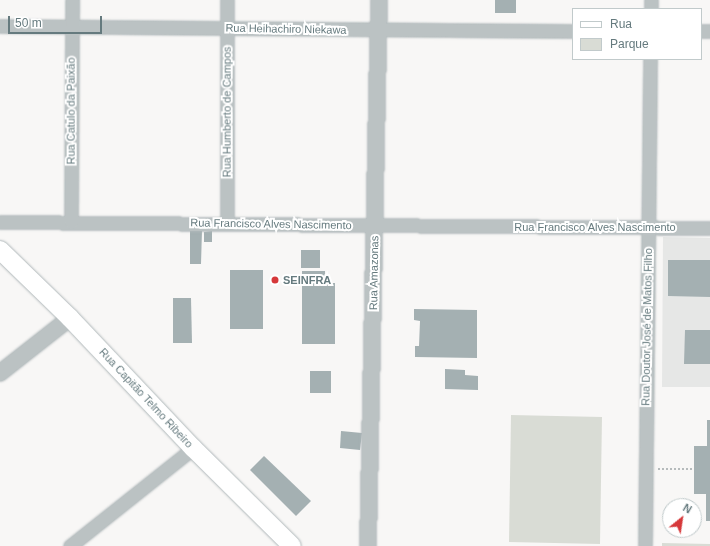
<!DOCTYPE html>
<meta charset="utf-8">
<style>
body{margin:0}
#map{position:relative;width:710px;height:546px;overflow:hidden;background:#f8f7f6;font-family:Arial,sans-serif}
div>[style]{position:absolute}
.built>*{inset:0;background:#e6e7e6}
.green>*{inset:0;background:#d9dcd5}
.building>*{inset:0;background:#a4b0b2}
.path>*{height:2.5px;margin-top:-1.25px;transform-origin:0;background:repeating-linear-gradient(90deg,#b6bbbc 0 2px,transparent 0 4px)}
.roads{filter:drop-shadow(0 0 1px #b0b8ba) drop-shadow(0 0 1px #b0b8ba)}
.minor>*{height:13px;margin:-6.5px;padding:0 6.5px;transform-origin:6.5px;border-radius:6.5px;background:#bbc2c3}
.tertiary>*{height:16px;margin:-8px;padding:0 8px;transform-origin:8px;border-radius:8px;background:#bbc2c3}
.secondary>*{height:18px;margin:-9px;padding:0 9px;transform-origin:9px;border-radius:9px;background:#fff}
.dots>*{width:11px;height:11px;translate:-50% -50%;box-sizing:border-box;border:2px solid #fff;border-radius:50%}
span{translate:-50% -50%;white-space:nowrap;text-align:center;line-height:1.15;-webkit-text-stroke:4px #fff;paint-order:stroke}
.street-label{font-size:11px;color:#657a7e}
.poi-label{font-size:11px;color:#657a7e;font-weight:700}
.left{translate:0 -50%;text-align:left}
.legend{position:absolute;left:572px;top:8px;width:130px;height:52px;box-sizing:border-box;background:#fff;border:1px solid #c1cacb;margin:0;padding:5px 7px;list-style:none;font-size:12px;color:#657a7e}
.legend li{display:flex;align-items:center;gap:8px;height:20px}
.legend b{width:20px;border:1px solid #c1cacb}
.north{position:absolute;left:662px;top:498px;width:40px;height:40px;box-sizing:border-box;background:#fff;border:1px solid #c1cacb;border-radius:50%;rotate:30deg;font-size:11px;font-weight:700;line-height:16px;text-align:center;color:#657a7e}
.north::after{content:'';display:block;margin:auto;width:14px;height:18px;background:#d6383a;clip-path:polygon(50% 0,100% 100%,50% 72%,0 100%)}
.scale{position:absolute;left:8px;top:16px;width:94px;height:18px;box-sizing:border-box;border:2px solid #657a7e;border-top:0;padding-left:5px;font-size:12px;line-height:14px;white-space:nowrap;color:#657a7e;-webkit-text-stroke:3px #fff;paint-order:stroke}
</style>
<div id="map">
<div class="built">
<div style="clip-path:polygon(663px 237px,710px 238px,710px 387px,662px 387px)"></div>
</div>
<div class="green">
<div style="clip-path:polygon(511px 415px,602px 417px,600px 544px,509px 542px)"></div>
<div style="clip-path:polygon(662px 543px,710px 544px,710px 546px,662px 546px)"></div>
</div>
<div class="building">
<div style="clip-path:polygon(495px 0,516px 0,516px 13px,495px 13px)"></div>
<div style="clip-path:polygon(190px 230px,202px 230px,201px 264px,190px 264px)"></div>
<div style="clip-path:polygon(212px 231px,212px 242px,204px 242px,204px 232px)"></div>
<div style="clip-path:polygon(301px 250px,320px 250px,320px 268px,301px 268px)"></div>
<div style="clip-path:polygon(668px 260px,710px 260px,710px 297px,668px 296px)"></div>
<div style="clip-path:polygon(230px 270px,263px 270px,263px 329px,230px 329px)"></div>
<div style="clip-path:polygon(302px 271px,325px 271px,325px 283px,335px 283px,335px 344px,302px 344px)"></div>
<div style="clip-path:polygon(173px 298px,191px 298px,192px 343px,173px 343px)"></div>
<div style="clip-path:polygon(414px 309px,477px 310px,477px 358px,415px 357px,415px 346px,419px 346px,420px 321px,414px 320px)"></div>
<div style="clip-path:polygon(685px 330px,710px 330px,710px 364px,684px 364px)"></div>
<div style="clip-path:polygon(445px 369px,465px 370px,465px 375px,478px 376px,478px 390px,445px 389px)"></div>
<div style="clip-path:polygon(310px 371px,331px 371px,331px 393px,310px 393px)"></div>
<div style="clip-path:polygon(707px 420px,710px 420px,710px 521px,706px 521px,706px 494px,694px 494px,694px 446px,707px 446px)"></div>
<div style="clip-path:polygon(341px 431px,362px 433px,360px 450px,340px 448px)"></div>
<div style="clip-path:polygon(264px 456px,311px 501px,296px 516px,250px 470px)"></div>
</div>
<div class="path">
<div style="left:658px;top:469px;width:36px"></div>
</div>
<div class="roads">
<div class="minor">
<div style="left:651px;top:9px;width:9px;rotate:-90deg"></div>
<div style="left:0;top:26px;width:573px;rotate:0.5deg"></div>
<div style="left:701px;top:31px;width:9px"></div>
<div style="left:0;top:222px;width:710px;rotate:0.48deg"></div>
<div style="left:71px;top:222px;width:222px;rotate:-89.7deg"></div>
<div style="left:227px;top:224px;width:224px;rotate:-90deg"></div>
<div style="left:70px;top:546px;width:157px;rotate:-38.5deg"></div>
<div style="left:645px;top:546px;width:487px;rotate:-89.4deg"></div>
</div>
<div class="tertiary">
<div style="left:0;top:373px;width:89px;rotate:-38.2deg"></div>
<div style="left:368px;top:546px;width:546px;rotate:-88.85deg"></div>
</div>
<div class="secondary">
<div style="left:0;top:250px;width:98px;rotate:44.2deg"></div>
<div style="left:70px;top:318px;width:179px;rotate:46.6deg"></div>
<div style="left:193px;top:448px;width:139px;rotate:44.7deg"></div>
</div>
</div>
<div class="dots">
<div style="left:275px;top:280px;background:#d6383a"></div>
</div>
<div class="street-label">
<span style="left:286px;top:29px;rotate:1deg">Rua Heihachiro Niekawa</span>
<span style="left:71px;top:111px;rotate:-90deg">Rua Catulo da Paixão</span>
<span style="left:227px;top:112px;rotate:-90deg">Rua Humberto de Campos</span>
<span style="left:271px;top:224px;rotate:1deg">Rua Francisco Alves Nascimento</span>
<span style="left:595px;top:227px">Rua Francisco Alves Nascimento</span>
<span style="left:374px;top:273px;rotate:-89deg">Rua Amazonas</span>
<span style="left:647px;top:327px;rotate:-89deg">Rua Doutor José de Matos Filho</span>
<span style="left:146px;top:398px;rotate:47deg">Rua Capitão Telmo Ribeiro</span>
</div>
<div class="poi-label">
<span class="left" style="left:283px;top:280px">SEINFRA</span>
</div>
<ul class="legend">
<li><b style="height:5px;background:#fff"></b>Rua</li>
<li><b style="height:11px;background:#d9dcd5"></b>Parque</li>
</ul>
<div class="north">N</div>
<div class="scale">50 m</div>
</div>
